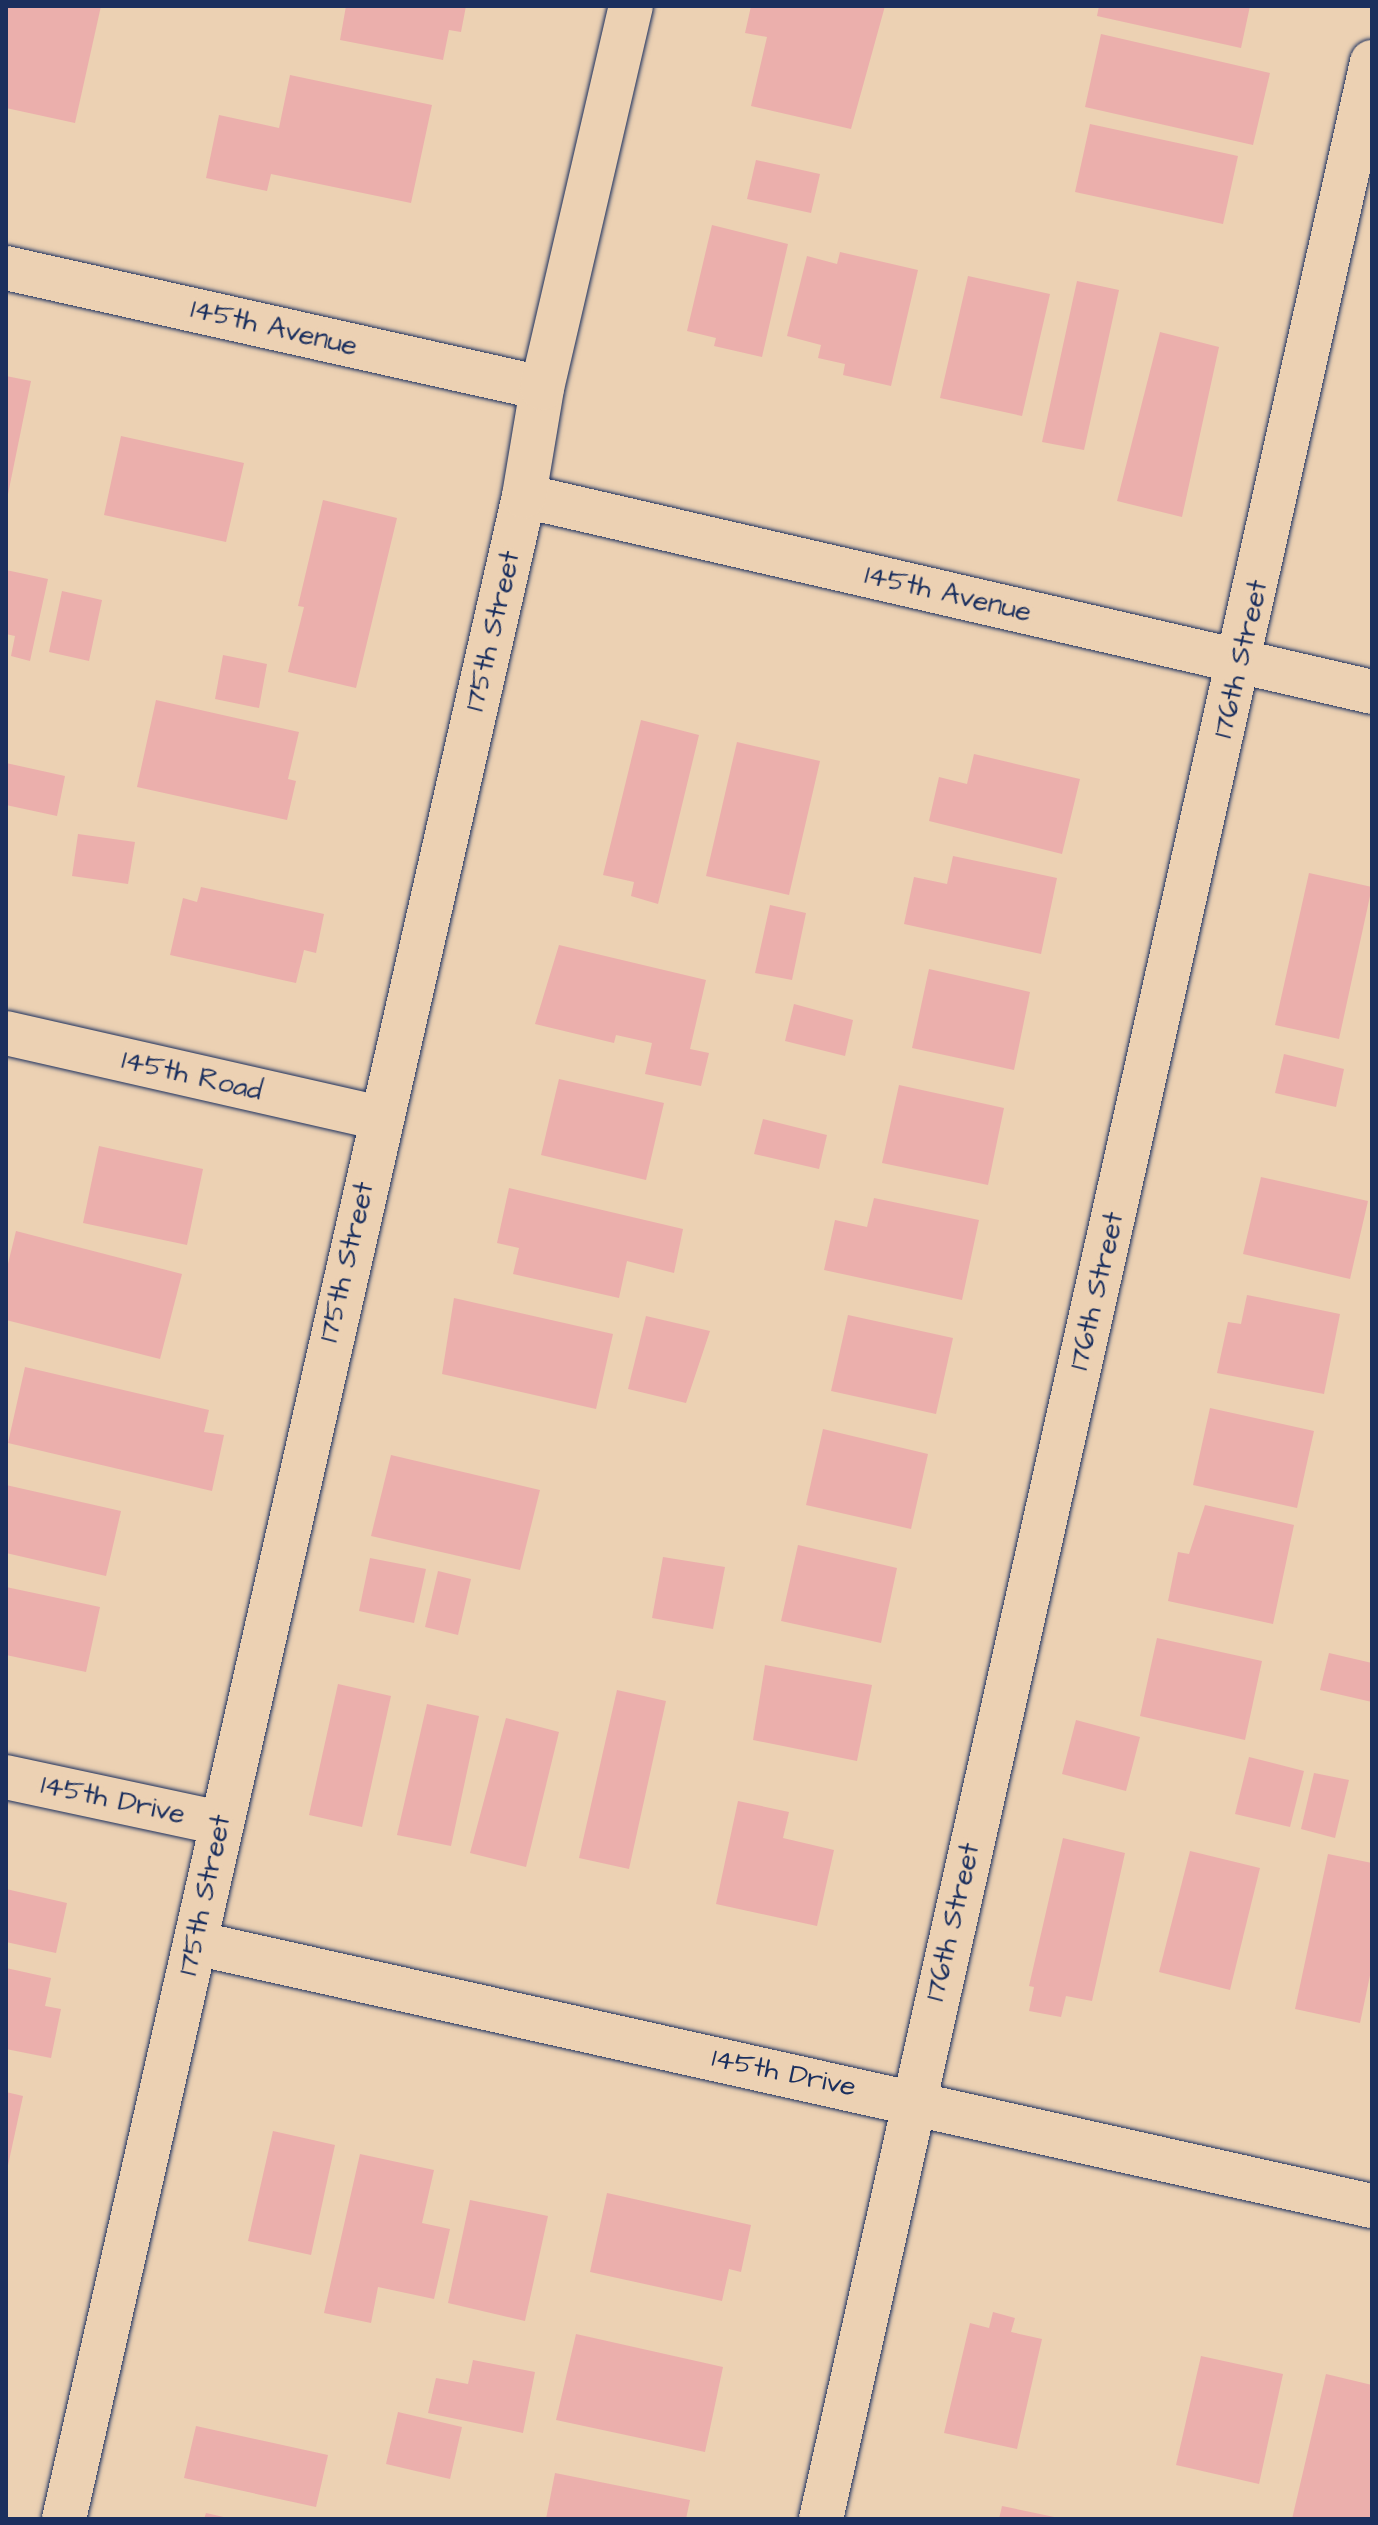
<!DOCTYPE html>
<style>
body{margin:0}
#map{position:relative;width:1378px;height:2525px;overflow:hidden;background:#ecd1b3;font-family:"Architects Daughter",sans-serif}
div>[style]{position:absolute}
.building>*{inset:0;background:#ebafac}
.roads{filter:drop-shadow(0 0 2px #1b2f5e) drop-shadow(0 0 2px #1b2f5e)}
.street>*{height:44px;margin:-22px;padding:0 22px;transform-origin:22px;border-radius:22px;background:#ecd1b3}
span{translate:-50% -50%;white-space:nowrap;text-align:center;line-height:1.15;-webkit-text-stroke:8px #ecd1b3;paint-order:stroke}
.street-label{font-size:28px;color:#1b2f5e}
.frame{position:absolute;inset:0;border:8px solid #1b2f5e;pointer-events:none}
</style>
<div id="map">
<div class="building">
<div style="clip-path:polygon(8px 6px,101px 6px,75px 123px,6px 108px)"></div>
<div style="clip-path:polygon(346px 6px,466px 6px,461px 32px,449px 30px,443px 60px,340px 40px)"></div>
<div style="clip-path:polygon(751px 6px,885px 6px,851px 129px,751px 106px,767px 37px,745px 33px)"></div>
<div style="clip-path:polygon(1099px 6px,1250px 6px,1241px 48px,1097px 16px)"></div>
<div style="clip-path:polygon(1101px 34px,1270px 73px,1253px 145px,1085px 107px)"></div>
<div style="clip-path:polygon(290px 75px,432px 105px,411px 203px,271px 174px,267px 191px,206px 178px,219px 115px,279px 128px)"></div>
<div style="clip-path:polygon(1090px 124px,1238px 156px,1223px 224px,1075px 192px)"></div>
<div style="clip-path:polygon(756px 160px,820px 174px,811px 213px,747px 199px)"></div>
<div style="clip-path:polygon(712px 225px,788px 244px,762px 357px,714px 346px,716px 338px,687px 331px)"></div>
<div style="clip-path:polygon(840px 252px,918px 270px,891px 386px,843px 375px,845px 364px,818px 358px,821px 345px,787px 336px,807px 256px,837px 264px)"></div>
<div style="clip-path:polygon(968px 276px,1050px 294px,1022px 416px,940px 398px)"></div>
<div style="clip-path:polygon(1077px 281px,1119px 290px,1084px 450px,1042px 442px)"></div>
<div style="clip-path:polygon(1160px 332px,1219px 347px,1182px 517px,1117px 501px)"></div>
<div style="clip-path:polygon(6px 376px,31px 381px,7px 499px,6px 499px)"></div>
<div style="clip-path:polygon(121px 436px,244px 463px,226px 542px,104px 515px)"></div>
<div style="clip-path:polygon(323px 500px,397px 518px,356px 688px,288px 672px,304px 607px,298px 606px)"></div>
<div style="clip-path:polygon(6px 570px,48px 579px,30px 661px,11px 656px,15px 636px,6px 634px)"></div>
<div style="clip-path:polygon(62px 591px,102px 600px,89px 661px,49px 652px)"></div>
<div style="clip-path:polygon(223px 655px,267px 664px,259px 708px,215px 699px)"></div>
<div style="clip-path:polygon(156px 700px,299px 732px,288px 779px,296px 781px,287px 820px,137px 787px)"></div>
<div style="clip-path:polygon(641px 720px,699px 735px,658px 904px,631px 896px,634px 882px,603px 875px)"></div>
<div style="clip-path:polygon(737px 742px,820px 761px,789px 895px,706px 876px)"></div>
<div style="clip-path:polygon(974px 754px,1080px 779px,1062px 854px,929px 821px,939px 777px,967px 784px)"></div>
<div style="clip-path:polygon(6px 763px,65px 776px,57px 816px,6px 805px)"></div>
<div style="clip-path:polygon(78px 834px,135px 842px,128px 884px,72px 876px)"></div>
<div style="clip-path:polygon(953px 856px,1057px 878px,1041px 954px,904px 924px,914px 877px,947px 884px)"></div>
<div style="clip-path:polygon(1309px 873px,1372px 887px,1339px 1039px,1275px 1025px)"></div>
<div style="clip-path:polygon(201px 887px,324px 914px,316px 953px,304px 950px,296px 983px,170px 955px,183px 898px,197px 902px)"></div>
<div style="clip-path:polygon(770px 905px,806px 913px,792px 980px,755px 973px)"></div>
<div style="clip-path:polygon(559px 945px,706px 980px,690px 1049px,709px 1053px,701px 1086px,645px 1074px,652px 1043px,616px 1035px,614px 1043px,535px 1024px)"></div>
<div style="clip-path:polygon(929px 969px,1030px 992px,1014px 1070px,912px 1048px)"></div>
<div style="clip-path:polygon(794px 1004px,853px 1020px,845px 1056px,785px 1041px)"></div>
<div style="clip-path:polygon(1284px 1054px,1344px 1069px,1336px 1107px,1275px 1093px)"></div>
<div style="clip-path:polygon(559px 1079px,664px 1103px,646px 1180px,541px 1155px)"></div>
<div style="clip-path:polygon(899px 1085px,1004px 1108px,988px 1185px,882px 1163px)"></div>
<div style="clip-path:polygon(763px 1119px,827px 1135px,819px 1169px,754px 1154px)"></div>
<div style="clip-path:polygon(99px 1146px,203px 1169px,187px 1245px,83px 1223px)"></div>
<div style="clip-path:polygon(1261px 1177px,1368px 1201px,1350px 1279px,1243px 1254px)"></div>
<div style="clip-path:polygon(509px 1188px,683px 1229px,674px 1273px,627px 1261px,619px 1298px,513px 1274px,519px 1248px,497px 1243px)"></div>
<div style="clip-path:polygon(874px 1198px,979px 1220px,962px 1300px,824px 1270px,835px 1220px,867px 1227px)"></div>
<div style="clip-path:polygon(16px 1231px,182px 1274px,160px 1359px,6px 1320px,6px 1272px)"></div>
<div style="clip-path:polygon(1247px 1295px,1340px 1314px,1324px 1394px,1217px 1373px,1228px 1322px,1241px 1324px)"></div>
<div style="clip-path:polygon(454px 1298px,613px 1334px,596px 1409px,442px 1374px)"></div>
<div style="clip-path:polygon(848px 1315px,953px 1338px,936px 1414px,831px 1391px)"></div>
<div style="clip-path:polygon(646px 1316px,710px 1331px,686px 1403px,628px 1389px)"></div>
<div style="clip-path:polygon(25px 1367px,209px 1410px,204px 1432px,224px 1435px,212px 1491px,8px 1443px)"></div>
<div style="clip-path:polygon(1210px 1408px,1314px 1431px,1297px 1508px,1193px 1485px)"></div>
<div style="clip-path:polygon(823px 1429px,928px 1454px,911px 1529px,806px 1505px)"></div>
<div style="clip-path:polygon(391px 1455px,540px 1490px,520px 1570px,371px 1536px)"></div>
<div style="clip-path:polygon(6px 1485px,121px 1511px,106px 1576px,6px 1553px)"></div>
<div style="clip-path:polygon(1205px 1505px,1294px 1525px,1273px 1624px,1168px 1601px,1178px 1552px,1189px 1554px)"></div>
<div style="clip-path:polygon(798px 1545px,897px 1568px,881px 1643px,781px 1621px)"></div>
<div style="clip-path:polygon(663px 1557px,725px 1567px,713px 1629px,652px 1618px)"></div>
<div style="clip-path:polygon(370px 1558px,426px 1569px,414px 1623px,359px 1611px)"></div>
<div style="clip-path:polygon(438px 1571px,471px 1579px,458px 1635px,425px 1627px)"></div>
<div style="clip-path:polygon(6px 1587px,100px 1607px,86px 1672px,6px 1655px)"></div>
<div style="clip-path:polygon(1157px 1638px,1262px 1661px,1245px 1740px,1140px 1716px)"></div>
<div style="clip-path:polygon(1329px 1653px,1372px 1663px,1372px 1702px,1320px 1690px)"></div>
<div style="clip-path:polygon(765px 1665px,872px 1685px,857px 1761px,753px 1740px)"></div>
<div style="clip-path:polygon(338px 1684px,391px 1696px,362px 1827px,309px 1815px)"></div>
<div style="clip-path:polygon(617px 1690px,666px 1701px,629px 1869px,579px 1858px)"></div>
<div style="clip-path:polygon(427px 1704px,479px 1716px,451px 1846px,397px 1835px)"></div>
<div style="clip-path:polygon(506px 1718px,559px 1732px,526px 1867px,470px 1853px)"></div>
<div style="clip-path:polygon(1076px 1720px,1140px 1737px,1126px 1791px,1062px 1774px)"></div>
<div style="clip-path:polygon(1249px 1757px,1304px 1771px,1290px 1827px,1235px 1814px)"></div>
<div style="clip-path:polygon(1314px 1773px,1349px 1780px,1335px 1838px,1301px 1829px)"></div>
<div style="clip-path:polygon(738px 1801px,789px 1812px,783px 1838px,834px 1850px,817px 1926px,716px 1904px)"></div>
<div style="clip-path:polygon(1063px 1838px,1125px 1853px,1092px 2001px,1066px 1996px,1061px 2017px,1029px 2011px,1034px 1987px,1029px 1986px)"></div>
<div style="clip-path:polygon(1190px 1851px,1260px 1868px,1230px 1990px,1159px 1972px)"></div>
<div style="clip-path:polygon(1328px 1854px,1372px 1863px,1372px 1966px,1360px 2023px,1295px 2009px)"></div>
<div style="clip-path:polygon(6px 1889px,67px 1903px,56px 1953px,6px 1942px)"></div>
<div style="clip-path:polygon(6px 1968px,51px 1978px,45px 2006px,61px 2009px,51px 2058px,6px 2049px)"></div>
<div style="clip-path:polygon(6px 2092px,23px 2096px,7px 2170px,6px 2170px)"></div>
<div style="clip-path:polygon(273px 2131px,335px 2145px,311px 2255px,248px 2241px)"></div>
<div style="clip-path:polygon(360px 2154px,434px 2170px,422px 2223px,450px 2229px,434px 2299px,378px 2287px,371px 2323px,324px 2313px)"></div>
<div style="clip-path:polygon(607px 2193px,751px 2225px,741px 2272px,729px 2269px,722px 2301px,590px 2272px)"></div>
<div style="clip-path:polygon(470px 2200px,548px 2216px,525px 2321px,448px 2303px)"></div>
<div style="clip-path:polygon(993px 2312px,1015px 2318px,1011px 2332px,1042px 2339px,1017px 2449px,944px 2433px,970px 2323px,989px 2328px)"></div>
<div style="clip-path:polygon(576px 2334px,723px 2367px,705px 2452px,556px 2420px)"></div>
<div style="clip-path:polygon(1201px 2356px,1283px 2374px,1259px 2484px,1176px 2465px)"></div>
<div style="clip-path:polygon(473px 2360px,535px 2372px,523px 2433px,428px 2413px,436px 2378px,468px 2384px)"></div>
<div style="clip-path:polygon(1326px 2374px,1372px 2385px,1372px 2519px,1292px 2519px)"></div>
<div style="clip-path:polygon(398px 2412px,462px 2427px,450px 2479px,386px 2464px)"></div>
<div style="clip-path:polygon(196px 2426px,328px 2455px,316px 2507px,184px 2478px)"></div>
<div style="clip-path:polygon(555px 2473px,690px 2500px,686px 2519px,546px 2519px)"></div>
<div style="clip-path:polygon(1002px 2506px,1059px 2518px,1059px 2519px,999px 2519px)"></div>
<div style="clip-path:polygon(206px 2513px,228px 2518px,228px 2519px,204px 2519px)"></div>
</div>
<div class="roads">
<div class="street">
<div style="left:6px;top:268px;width:549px;rotate:12.62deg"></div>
<div style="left:524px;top:496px;width:870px;rotate:13.01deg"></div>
<div style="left:6px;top:1033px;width:383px;rotate:12.8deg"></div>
<div style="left:6px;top:1777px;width:220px;rotate:12.1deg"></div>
<div style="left:195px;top:1943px;width:1206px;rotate:12.6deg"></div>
<div style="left:64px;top:2519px;width:2075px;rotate:-77.19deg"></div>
<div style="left:524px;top:496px;width:109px;rotate:-80.5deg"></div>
<div style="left:542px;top:388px;width:392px;rotate:-76.9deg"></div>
<div style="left:821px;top:2519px;width:2518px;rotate:-77.36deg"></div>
</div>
</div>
<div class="street-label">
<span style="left:274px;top:328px;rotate:13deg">145th Avenue</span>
<span style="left:948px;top:594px;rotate:13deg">145th Avenue</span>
<span style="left:493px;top:631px;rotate:-77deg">175th Street</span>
<span style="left:1241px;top:659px;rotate:-77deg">176th Street</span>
<span style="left:192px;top:1076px;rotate:13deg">145th Road</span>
<span style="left:347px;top:1262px;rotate:-77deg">175th Street</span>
<span style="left:1097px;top:1291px;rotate:-77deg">176th Street</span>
<span style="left:113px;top:1800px;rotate:12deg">145th Drive</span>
<span style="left:205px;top:1895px;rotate:-78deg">175th Street</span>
<span style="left:953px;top:1922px;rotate:-77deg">176th Street</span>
<span style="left:784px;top:2073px;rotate:12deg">145th Drive</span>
</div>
<div class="frame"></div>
</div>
